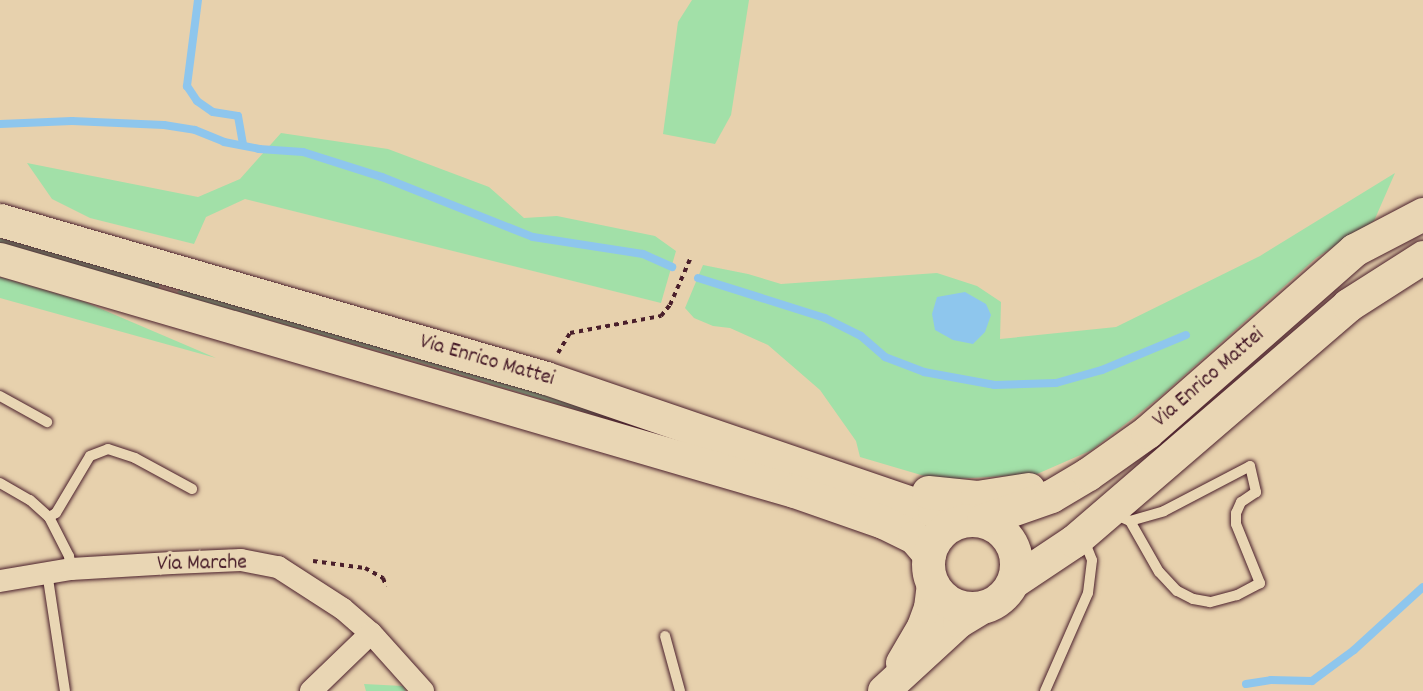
<!DOCTYPE html>
<style>
body{margin:0}
#map{position:relative;width:1423px;height:691px;overflow:hidden;background:#e7d1ad;font-family:Dekko,sans-serif}
div>[style]{position:absolute}
.green>*{inset:0;background:#a2e0a8}
.water>*{inset:0;background:#8ec6ed}
.stream>*{height:8px;margin:-4px;padding:0 4px;transform-origin:4px;border-radius:4px;background:#8ec6ed}
.path>*{height:4px;margin-top:-2px;transform-origin:0;background:repeating-linear-gradient(90deg,#4a1f2b 0 4.5px,transparent 0 9px)}
.roads{filter:drop-shadow(0 0 2px #4a1f2b) drop-shadow(0 0 2px #4a1f2b)}
.lane>*{height:10px;margin:-5px;padding:0 5px;transform-origin:5px;border-radius:5px;background:#e9d6b4}
.street>*{height:22px;margin:-11px;padding:0 11px;transform-origin:11px;border-radius:11px;background:#e9d6b4}
.secondary>*{height:32px;margin:-16px;padding:0 16px;transform-origin:16px;border-radius:16px;background:#e9d6b4}
.primary>*{height:33px;margin:-16.5px;padding:0 16.5px;transform-origin:16.5px;border-radius:16.5px;background:#e9d6b4}
.primary>.ring{margin:-16.5px;padding:0;box-sizing:content-box;background:none;border:33px solid #e9d6b4;border-radius:50%}
span{translate:-50% -50%;white-space:nowrap;text-align:center;line-height:1.15;-webkit-text-stroke:6px #e9d6b4;paint-order:stroke}
.street-label{font-size:22px;color:#4a1f2b}
</style>
<div id="map">
<div class="green">
<div style="clip-path:polygon(692px 0,749px 0,731px 115px,715px 144px,663px 134px,678px 22px)"></div>
<div style="clip-path:polygon(281px 133px,388px 149px,489px 187px,524px 218px,557px 216px,655px 236px,676px 251px,661px 303px,245px 199px,206px 217px,194px 244px,90px 218px,52px 199px,27px 163px,198px 197px,240px 179px)"></div>
<div style="clip-path:polygon(1395px 173px,1374px 221px,1316px 258px,1160px 397px,1092px 450px,1037px 474px,938px 480px,860px 457px,856px 441px,820px 390px,768px 345px,730px 328px,713px 326px,694px 318px,685px 308px,703px 265px,748px 274px,781px 284px,937px 273px,977px 286px,1001px 302px,1000px 339px,1116px 327px,1260px 256px)"></div>
<div style="clip-path:polygon(0 238px,158px 281px,160px 286px,157px 289px,0 245px)"></div>
<div style="clip-path:polygon(0 277px,85px 302px,216px 358px,0 298px)"></div>
<div style="clip-path:polygon(180px 290px,292px 318px,437px 359px,730px 456px,436px 367px,180px 295px,177px 292px)"></div>
<div style="clip-path:polygon(364px 684px,403px 686px,406px 691px,366px 691px)"></div>
</div>
<div class="water">
<div style="clip-path:polygon(965px 292px,986px 304px,991px 315px,985px 332px,973px 344px,953px 340px,935px 330px,932px 314px,937px 297px)"></div>
</div>
<div class="stream">
<div style="left:198px;top:0;width:87px;rotate:97.3deg"></div>
<div style="left:187px;top:86px;width:18px;rotate:56deg"></div>
<div style="left:197px;top:101px;width:19px;rotate:35deg"></div>
<div style="left:213px;top:112px;width:25px;rotate:9deg"></div>
<div style="left:238px;top:116px;width:29px;rotate:80deg"></div>
<div style="left:0;top:124px;width:72px;rotate:-2.4deg"></div>
<div style="left:72px;top:121px;width:92px;rotate:2.5deg"></div>
<div style="left:164px;top:125px;width:31px;rotate:9deg"></div>
<div style="left:195px;top:130px;width:31px;rotate:22deg"></div>
<div style="left:224px;top:142px;width:36px;rotate:11deg"></div>
<div style="left:259px;top:149px;width:44px;rotate:3.9deg"></div>
<div style="left:303px;top:152px;width:83px;rotate:17.6deg"></div>
<div style="left:382px;top:177px;width:162px;rotate:21.7deg"></div>
<div style="left:533px;top:237px;width:111px;rotate:8.8deg"></div>
<div style="left:643px;top:254px;width:32px;rotate:24deg"></div>
<div style="left:698px;top:278px;width:133px;rotate:17.5deg"></div>
<div style="left:825px;top:318px;width:40px;rotate:26.6deg"></div>
<div style="left:861px;top:336px;width:32px;rotate:41deg"></div>
<div style="left:885px;top:357px;width:42px;rotate:21deg"></div>
<div style="left:924px;top:372px;width:72px;rotate:10.4deg"></div>
<div style="left:995px;top:385px;width:61px;rotate:-1.9deg"></div>
<div style="left:1056px;top:383px;width:48px;rotate:-15.8deg"></div>
<div style="left:1102px;top:370px;width:91px;rotate:-22.6deg"></div>
<div style="left:1246px;top:684px;width:25px;rotate:-9deg"></div>
<div style="left:1271px;top:680px;width:41px;rotate:1.4deg"></div>
<div style="left:1312px;top:681px;width:52px;rotate:-36.4deg"></div>
<div style="left:1354px;top:650px;width:93px;rotate:-42.4deg"></div>
</div>
<div class="path">
<div style="left:558px;top:353px;width:23px;rotate:-59deg"></div>
<div style="left:570px;top:333px;width:93px;rotate:-10.6deg"></div>
<div style="left:661px;top:316px;width:14px;rotate:-51deg"></div>
<div style="left:670px;top:305px;width:52px;rotate:-66.4deg"></div>
<div style="left:313px;top:561px;width:52px;rotate:7.7deg"></div>
<div style="left:365px;top:568px;width:21px;rotate:29deg"></div>
<div style="left:383px;top:578px;width:9px;rotate:69deg"></div>
</div>
<div class="roads">
<div class="lane">
<div style="left:0;top:396px;width:54px;rotate:29deg"></div>
<div style="left:0;top:483px;width:34px;rotate:30deg"></div>
<div style="left:30px;top:500px;width:25px;rotate:42deg"></div>
<div style="left:49px;top:517px;width:44px;rotate:62.9deg"></div>
<div style="left:69px;top:556px;width:13px;rotate:81deg"></div>
<div style="left:1112px;top:513px;width:20px;rotate:24deg"></div>
<div style="left:1130px;top:521px;width:35px;rotate:-16deg"></div>
<div style="left:1164px;top:511px;width:97px;rotate:-27.6deg"></div>
<div style="left:1250px;top:466px;width:27px;rotate:77deg"></div>
<div style="left:1256px;top:492px;width:18px;rotate:146deg"></div>
<div style="left:1241px;top:502px;width:12px;rotate:114deg"></div>
<div style="left:1236px;top:513px;width:11px;rotate:90deg"></div>
<div style="left:1236px;top:524px;width:64px;rotate:67.9deg"></div>
<div style="left:1260px;top:583px;width:26px;rotate:152deg"></div>
<div style="left:1237px;top:595px;width:28px;rotate:165deg"></div>
<div style="left:1210px;top:602px;width:17px;rotate:-170deg"></div>
<div style="left:1193px;top:599px;width:18px;rotate:-153deg"></div>
<div style="left:1177px;top:591px;width:26px;rotate:-133deg"></div>
<div style="left:1159px;top:572px;width:59px;rotate:-119.6deg"></div>
<div style="left:49px;top:517px;width:8px;rotate:-30deg"></div>
<div style="left:56px;top:513px;width:66px;rotate:-59.2deg"></div>
<div style="left:90px;top:456px;width:19px;rotate:-21deg"></div>
<div style="left:108px;top:449px;width:28px;rotate:18deg"></div>
<div style="left:135px;top:458px;width:65px;rotate:28.5deg"></div>
<div style="left:47px;top:572px;width:120px;rotate:81.4deg"></div>
<div style="left:665px;top:636px;width:57px;rotate:74.7deg"></div>
<div style="left:1045px;top:691px;width:107px;rotate:-66.3deg"></div>
<div style="left:1088px;top:593px;width:33px;rotate:-83deg"></div>
<div style="left:1092px;top:560px;width:24px;rotate:-112deg"></div>
</div>
<div class="street">
<div style="left:0;top:581px;width:72px;rotate:-9.6deg"></div>
<div style="left:71px;top:569px;width:101px;rotate:-3.4deg"></div>
<div style="left:172px;top:563px;width:69px;rotate:-2.5deg"></div>
<div style="left:241px;top:560px;width:38px;rotate:11deg"></div>
<div style="left:278px;top:567px;width:77px;rotate:32.9deg"></div>
<div style="left:343px;top:609px;width:37px;rotate:41deg"></div>
<div style="left:371px;top:633px;width:78px;rotate:48.1deg"></div>
<div style="left:311px;top:691px;width:83px;rotate:-44deg"></div>
</div>
<div class="secondary">
<div style="left:902px;top:663px;width:42px;rotate:-59.7deg"></div>
<div style="left:923px;top:627px;width:20px;rotate:-70deg"></div>
<div style="left:930px;top:608px;width:23px;rotate:-83deg"></div>
<div style="left:884px;top:691px;width:102px;rotate:-42.6deg"></div>
<div style="left:959px;top:622px;width:29px;rotate:-31deg"></div>
</div>
<div class="primary">
<div style="left:0;top:220px;width:568px;rotate:16.14deg"></div>
<div style="left:546px;top:378px;width:410px;rotate:18.9deg"></div>
<div style="left:934px;top:511px;width:36px;rotate:14deg"></div>
<div style="left:0;top:259px;width:827px;rotate:16.29deg"></div>
<div style="left:794px;top:491px;width:94px;rotate:19.2deg"></div>
<div style="left:883px;top:522px;width:34px;rotate:26deg"></div>
<div style="left:914px;top:537px;width:23px;rotate:49deg"></div>
<div style="left:928px;top:492px;width:49px;rotate:5.8deg"></div>
<div style="left:977px;top:497px;width:52px;rotate:-8.9deg"></div>
<div class="ring" style="left:928px;top:520px;width:55px;height:55px"></div>
<div style="left:983px;top:520px;width:72px;rotate:-19.4deg"></div>
<div style="left:1051px;top:496px;width:43px;rotate:-30.7deg"></div>
<div style="left:1088px;top:474px;width:72px;rotate:-35.4deg"></div>
<div style="left:1147px;top:432px;width:276px;rotate:-41.3deg"></div>
<div style="left:1354px;top:250px;width:78px;rotate:-27.6deg"></div>
<div style="left:1014px;top:581px;width:72px;rotate:-33.7deg"></div>
<div style="left:1074px;top:541px;width:362px;rotate:-40.7deg"></div>
<div style="left:1348px;top:305px;width:89px;rotate:-32.6deg"></div>
</div>
</div>
<div class="street-label">
<span style="left:487px;top:361px;rotate:16deg">Via Enrico Mattei</span>
<span style="left:1209px;top:378px;rotate:-41deg">Via Enrico Mattei</span>
<span style="left:202px;top:564px;rotate:-1deg">Via Marche</span>
</div>
</div>
